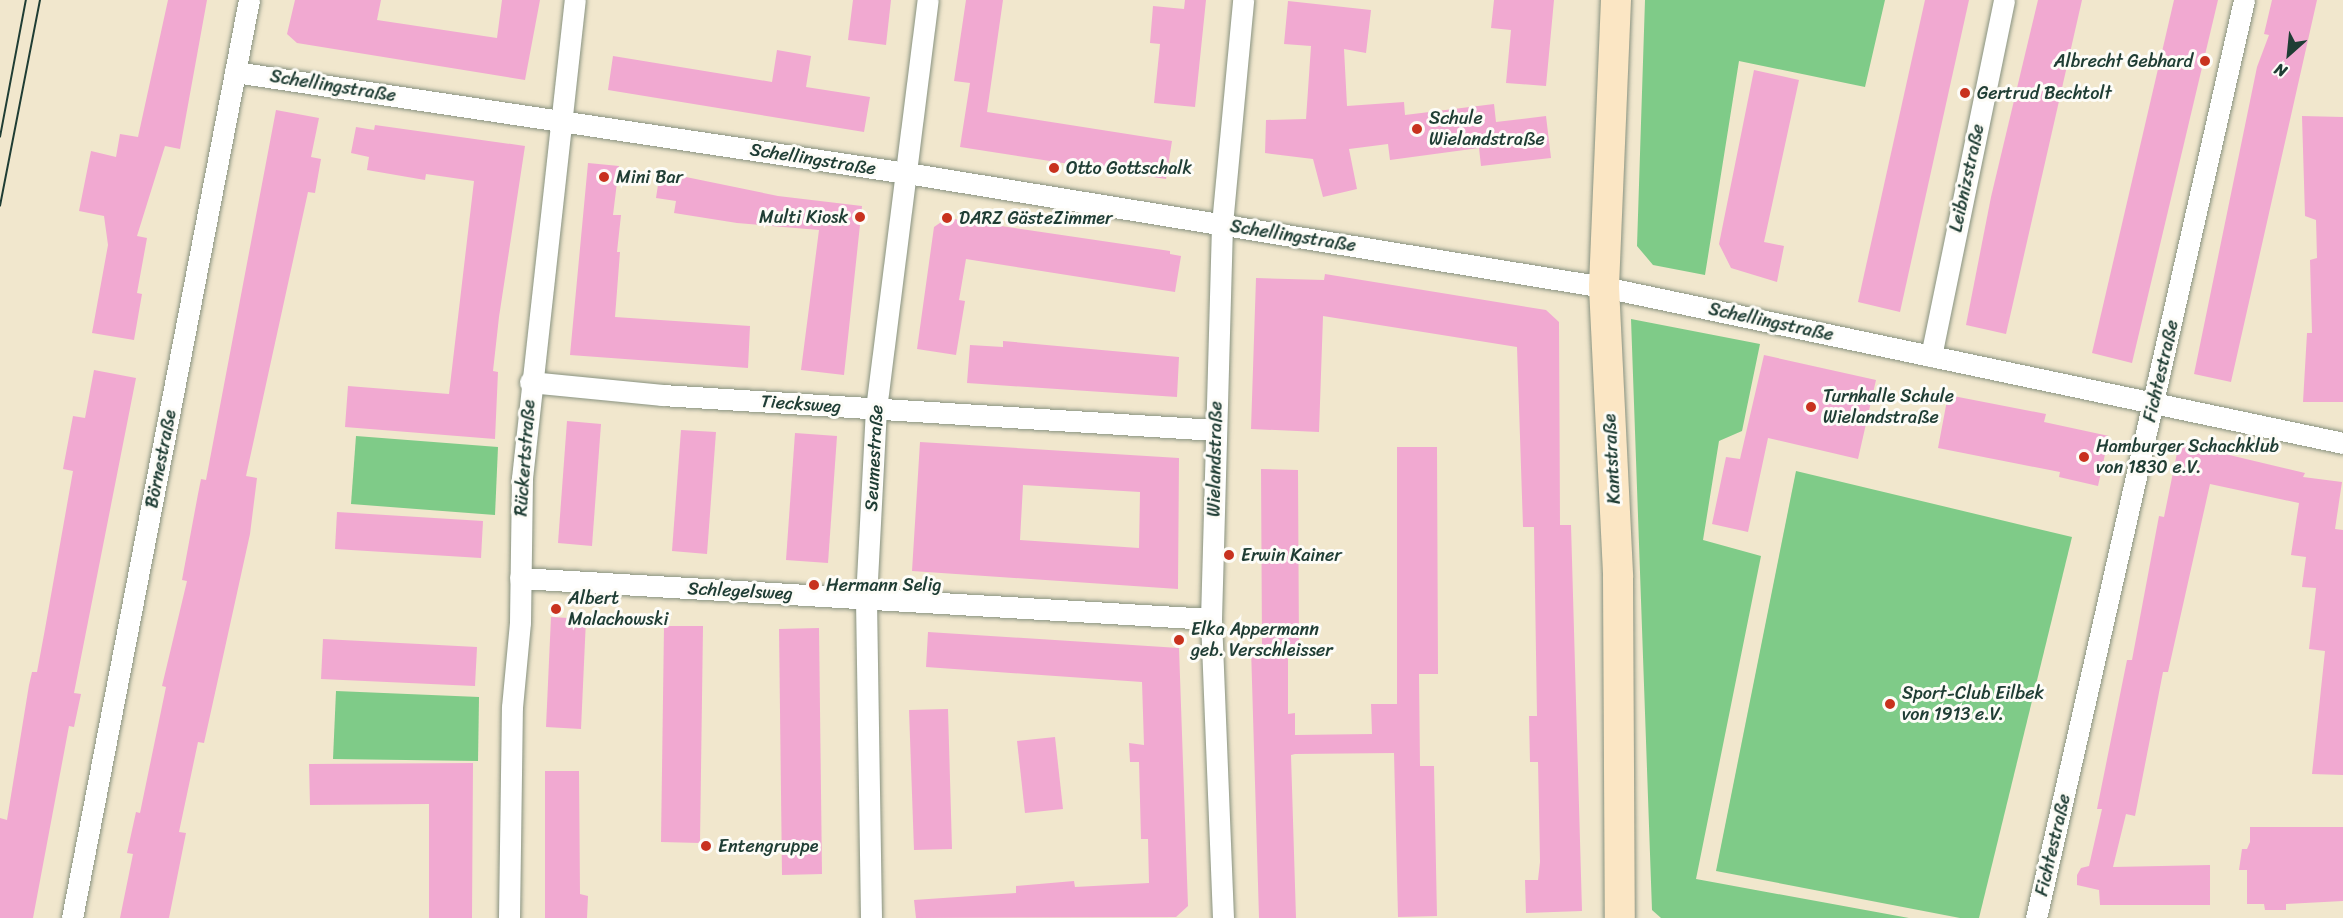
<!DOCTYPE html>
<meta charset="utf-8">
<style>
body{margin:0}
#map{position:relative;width:2343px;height:918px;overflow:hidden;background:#f1e7cd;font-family:Sriracha,sans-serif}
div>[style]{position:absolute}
.green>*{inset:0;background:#7fcb88}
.building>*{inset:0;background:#f1a9d1}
.roads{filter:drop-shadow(0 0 2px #889280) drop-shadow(0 0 2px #889280)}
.street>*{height:21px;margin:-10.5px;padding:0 10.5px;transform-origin:10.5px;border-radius:10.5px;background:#fff}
.secondary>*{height:30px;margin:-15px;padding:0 15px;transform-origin:15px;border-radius:15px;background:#fbe6c4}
.tram>*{height:1.5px;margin:-0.75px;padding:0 0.75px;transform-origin:0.75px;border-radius:0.75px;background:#1f3d34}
.dots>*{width:16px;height:16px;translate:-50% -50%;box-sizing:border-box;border:3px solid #fdfcf7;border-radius:50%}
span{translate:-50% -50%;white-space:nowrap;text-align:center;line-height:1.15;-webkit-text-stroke:6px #fdfcf7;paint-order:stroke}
.poi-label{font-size:18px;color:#1f3d34}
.right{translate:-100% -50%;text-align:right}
.left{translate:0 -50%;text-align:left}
.street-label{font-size:18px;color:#1f3d34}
.north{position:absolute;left:2259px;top:24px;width:60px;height:60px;-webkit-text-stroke:4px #fdfcf7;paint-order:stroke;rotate:207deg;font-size:16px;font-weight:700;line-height:24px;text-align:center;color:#1f3d34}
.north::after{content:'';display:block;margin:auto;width:21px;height:27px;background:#1f3d34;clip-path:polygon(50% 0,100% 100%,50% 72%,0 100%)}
</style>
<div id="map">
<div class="green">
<div style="clip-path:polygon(1645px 0,1885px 0,1865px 87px,1739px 61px,1705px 275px,1653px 265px,1637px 246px)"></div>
<div style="clip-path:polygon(1631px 319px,1760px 344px,1742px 431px,1719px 441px,1703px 540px,1761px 556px,1696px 879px,1909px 918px,1661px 918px,1652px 910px)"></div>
<div style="clip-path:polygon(356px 436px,498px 447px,495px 515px,351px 504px)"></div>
<div style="clip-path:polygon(1796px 471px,2072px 537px,1979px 918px,1960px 918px,1716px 871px)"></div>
<div style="clip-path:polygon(336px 691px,479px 697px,478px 761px,333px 759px)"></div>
</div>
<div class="building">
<div style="clip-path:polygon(168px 0,207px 0,180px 149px,165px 146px,137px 236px,147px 238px,137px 293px,142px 294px,134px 340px,92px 333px,108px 245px,104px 216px,79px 211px,91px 151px,116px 157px,120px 134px,138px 137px)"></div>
<div style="clip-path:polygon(295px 0,381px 0,377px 20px,497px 38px,502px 0,540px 0,525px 80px,297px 43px,287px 34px)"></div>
<div style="clip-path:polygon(853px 0,891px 0,886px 45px,848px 40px)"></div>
<div style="clip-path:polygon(966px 0,1003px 0,987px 112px,1172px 141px,1166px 179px,960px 147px,970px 83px,954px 81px)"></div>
<div style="clip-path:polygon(1185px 0,1206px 0,1195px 107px,1154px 103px,1160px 44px,1150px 43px,1153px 6px,1184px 9px)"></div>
<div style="clip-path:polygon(1494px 0,1554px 0,1546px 86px,1506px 83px,1511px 30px,1491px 28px)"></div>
<div style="clip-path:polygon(1925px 0,1969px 0,1900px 312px,1858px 302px)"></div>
<div style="clip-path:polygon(2038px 0,2082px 0,2006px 334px,1966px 325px,1991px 197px)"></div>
<div style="clip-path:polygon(2174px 0,2218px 0,2132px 363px,2092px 353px)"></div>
<div style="clip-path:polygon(2272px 0,2317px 0,2231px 382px,2194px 374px,2257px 67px,2269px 35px,2264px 34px)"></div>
<div style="clip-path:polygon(1288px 1px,1371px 10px,1366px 53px,1344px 49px,1347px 106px,1404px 102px,1405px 115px,1494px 104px,1496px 122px,1546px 116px,1551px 158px,1481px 166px,1479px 148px,1390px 160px,1388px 144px,1349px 149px,1357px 189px,1323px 197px,1313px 159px,1265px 153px,1266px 120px,1306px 119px,1311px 46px,1284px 44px)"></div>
<div style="clip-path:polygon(777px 50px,811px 56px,806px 87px,870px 97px,864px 132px,608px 90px,613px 56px,772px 82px)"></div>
<div style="clip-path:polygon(1754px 70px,1799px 80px,1764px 242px,1784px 246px,1777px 282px,1731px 268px,1719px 244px)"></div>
<div style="clip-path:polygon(276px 110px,319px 118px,311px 157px,321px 159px,315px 193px,308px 192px,246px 476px,257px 478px,250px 534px,204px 743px,198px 742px,179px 832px,186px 833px,169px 918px,120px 918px,133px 854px,127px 853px,136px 812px,140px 813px,166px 687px,162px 686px,187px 581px,182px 580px,198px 494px,201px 479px,206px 480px)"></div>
<div style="clip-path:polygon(2302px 116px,2343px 117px,2343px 402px,2303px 402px,2307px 333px,2312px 333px,2310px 260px,2317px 258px,2316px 220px,2305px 216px)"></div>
<div style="clip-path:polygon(375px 125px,525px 146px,499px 317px,493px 371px,498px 372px,495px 439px,345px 427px,348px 386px,449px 394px,474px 181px,426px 174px,425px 180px,367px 170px,369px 157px,351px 153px,356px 127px,374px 130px)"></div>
<div style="clip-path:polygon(588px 163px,619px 166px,613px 215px,621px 215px,617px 252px,620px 252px,615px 317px,750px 326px,748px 368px,570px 355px)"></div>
<div style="clip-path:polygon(681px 176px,778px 196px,862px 206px,844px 375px,801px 370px,819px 230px,737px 223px,674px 213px,676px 201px,656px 198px,659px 178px,680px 181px)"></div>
<div style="clip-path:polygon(947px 218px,1170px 251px,1170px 254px,1181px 256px,1175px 292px,966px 259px,959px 300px,965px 301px,956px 355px,917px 349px,934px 227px)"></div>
<div style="clip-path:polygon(1325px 274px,1546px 310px,1559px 322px,1560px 525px,1571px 525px,1582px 911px,1526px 913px,1525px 880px,1538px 880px,1540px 862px,1538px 762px,1530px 762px,1529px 716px,1537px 716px,1534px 527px,1523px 527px,1517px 347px,1323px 316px,1319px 432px,1251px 429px,1256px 278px,1324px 280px)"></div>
<div style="clip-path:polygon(1003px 341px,1179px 357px,1177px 397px,967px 383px,970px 345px,1003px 347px)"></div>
<div style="clip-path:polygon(1764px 355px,1876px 380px,1858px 459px,1768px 438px,1748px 532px,1712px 524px,1726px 457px,1740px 459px)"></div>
<div style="clip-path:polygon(94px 370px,136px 378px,74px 693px,81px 694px,74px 727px,69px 726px,33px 918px,0 918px,0 818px,7px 820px,29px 685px,32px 672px,37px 672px,45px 629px,73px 471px,63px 469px,73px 416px,85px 418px)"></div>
<div style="clip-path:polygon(1948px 395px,2046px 414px,2044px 422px,2109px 436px,2098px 486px,2059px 477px,2060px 472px,1938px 448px)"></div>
<div style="clip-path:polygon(567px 421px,601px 424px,592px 546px,558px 543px)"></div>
<div style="clip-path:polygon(681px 430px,716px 432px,707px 554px,672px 551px)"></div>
<div style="clip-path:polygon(795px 433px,837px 436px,828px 563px,786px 560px)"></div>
<div style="clip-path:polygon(evenodd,920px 442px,1179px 458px,1178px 589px,912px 571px,920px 442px,1023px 485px,1140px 492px,1139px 548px,1020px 540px,1023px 485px)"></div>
<div style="clip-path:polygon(2179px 443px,2305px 473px,2303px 477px,2342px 482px,2335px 529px,2343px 530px,2343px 775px,2312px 774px,2325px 651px,2309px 649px,2316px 588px,2302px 587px,2306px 557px,2291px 555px,2299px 503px,2210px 484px,2168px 672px,2163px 672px,2135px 816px,2126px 814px,2113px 867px,2210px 865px,2210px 905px,2100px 905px,2099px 890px,2077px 885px,2077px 875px,2081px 868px,2089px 866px,2102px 809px,2097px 809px,2127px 660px,2132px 660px,2159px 516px,2164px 517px)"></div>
<div style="clip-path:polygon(1397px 447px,1437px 447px,1438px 674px,1419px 674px,1420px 766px,1434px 766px,1437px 916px,1398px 917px,1394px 753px,1295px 754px,1291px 755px,1296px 918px,1259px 918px,1251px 648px,1262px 648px,1261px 469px,1298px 470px,1299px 649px,1288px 649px,1288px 714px,1295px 713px,1295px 735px,1372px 734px,1371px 704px,1397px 704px)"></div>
<div style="clip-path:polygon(337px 512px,483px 521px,481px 558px,335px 549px)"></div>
<div style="clip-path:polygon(551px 617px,586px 619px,581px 729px,546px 727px)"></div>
<div style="clip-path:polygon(664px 626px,703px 626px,700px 843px,661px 842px)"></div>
<div style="clip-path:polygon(819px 628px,822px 874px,782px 875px,779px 629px)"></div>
<div style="clip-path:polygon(928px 632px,1179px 648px,1188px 906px,1176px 917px,916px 918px,914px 900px,1016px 893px,1016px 886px,1074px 881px,1075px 887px,1149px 883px,1148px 839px,1141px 839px,1139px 762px,1130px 762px,1129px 743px,1144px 745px,1142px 682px,926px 667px)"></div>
<div style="clip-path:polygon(323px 639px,477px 647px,475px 686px,321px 679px)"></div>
<div style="clip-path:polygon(948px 709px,952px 849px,914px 850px,909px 710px)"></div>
<div style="clip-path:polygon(1055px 737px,1063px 809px,1025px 813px,1017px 741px)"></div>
<div style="clip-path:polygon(473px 763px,472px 918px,429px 918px,429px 804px,310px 805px,309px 764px)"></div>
<div style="clip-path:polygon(545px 771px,579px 771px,580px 894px,588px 896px,587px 918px,545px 918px)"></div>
<div style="clip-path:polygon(2250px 827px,2343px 827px,2343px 901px,2286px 904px,2286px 910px,2265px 910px,2264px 904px,2247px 904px,2247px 870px,2239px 870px,2242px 849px,2247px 849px,2250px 842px)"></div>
</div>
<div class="roads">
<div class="street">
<div style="left:235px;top:72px;width:692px;rotate:8.56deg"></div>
<div style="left:919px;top:175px;width:694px;rotate:9.29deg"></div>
<div style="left:1604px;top:287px;width:755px;rotate:11.92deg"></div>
<div style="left:1931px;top:356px;width:363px;rotate:-78.4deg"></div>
<div style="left:530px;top:382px;width:133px;rotate:5.6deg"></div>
<div style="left:662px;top:395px;width:554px;rotate:3.62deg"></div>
<div style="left:520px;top:578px;width:692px;rotate:3.4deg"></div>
<div style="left:72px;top:918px;width:935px;rotate:-79.09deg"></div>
<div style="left:509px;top:918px;width:211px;rotate:-89.2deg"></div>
<div style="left:512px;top:707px;width:85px;rotate:-84.6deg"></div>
<div style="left:520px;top:622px;width:144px;rotate:-89.2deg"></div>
<div style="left:522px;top:478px;width:481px;rotate:-83.7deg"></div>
<div style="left:871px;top:918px;width:319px;rotate:-90.9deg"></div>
<div style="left:866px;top:599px;width:190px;rotate:-87deg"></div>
<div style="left:876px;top:409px;width:412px;rotate:-82.8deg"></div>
<div style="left:1223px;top:918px;width:299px;rotate:-92.3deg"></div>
<div style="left:1211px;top:619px;width:395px;rotate:-88.4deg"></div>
<div style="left:1222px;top:224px;width:225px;rotate:-84.6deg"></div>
<div style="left:2036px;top:918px;width:941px;rotate:-77.23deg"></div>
</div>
<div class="secondary">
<div style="left:1616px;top:0;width:287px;rotate:92.4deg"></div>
<div style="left:1604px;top:287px;width:290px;rotate:87.2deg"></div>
<div style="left:1618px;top:577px;width:341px;rotate:89.7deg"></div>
</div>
</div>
<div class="tram">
<div style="left:0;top:137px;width:139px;rotate:-79.3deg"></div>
<div style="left:0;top:206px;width:210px;rotate:-79deg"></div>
</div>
<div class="dots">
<div style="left:2205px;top:61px;background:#c8321e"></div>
<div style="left:1965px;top:93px;background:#c8321e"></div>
<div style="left:1417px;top:129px;background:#c8321e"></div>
<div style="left:1054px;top:168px;background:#c8321e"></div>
<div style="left:604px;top:177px;background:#c8321e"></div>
<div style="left:860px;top:217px;background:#c8321e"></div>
<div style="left:947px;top:218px;background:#c8321e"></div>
<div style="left:1811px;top:407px;background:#c8321e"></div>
<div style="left:2084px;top:457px;background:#c8321e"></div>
<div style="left:1229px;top:555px;background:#c8321e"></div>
<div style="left:814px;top:585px;background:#c8321e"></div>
<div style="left:556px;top:609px;background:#c8321e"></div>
<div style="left:1179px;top:640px;background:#c8321e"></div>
<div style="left:1890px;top:704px;background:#c8321e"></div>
<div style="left:706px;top:846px;background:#c8321e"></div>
</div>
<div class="poi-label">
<span class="right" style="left:2193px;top:61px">Albrecht Gebhard</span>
<span class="left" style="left:1977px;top:93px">Gertrud Bechtolt</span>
<span class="left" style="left:1429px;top:129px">Schule<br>Wielandstraße</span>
<span class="left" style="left:1066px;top:168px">Otto Gottschalk</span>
<span class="left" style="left:616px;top:177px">Mini Bar</span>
<span class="right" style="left:848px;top:217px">Multi Kiosk</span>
<span class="left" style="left:959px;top:218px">DARZ GästeZimmer</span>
<span class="left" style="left:1823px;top:407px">Turnhalle Schule<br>Wielandstraße</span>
<span class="left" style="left:2096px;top:457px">Hamburger Schachklub<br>von 1830 e.V.</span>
<span class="left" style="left:1241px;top:555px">Erwin Kainer</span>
<span class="left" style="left:826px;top:585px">Hermann Selig</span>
<span class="left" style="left:568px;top:609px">Albert<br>Malachowski</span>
<span class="left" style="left:1191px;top:640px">Elka Appermann<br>geb. Verschleisser</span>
<span class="left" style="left:1902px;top:704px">Sport-Club Eilbek<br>von 1913 e.V.</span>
<span class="left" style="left:718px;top:846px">Entengruppe</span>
</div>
<div class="street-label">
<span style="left:333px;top:86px;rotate:9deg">Schellingstraße</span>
<span style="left:813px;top:159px;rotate:9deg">Schellingstraße</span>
<span style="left:1967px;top:178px;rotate:-78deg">Leibnizstraße</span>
<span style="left:1293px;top:236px;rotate:9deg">Schellingstraße</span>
<span style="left:1771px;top:322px;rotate:12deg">Schellingstraße</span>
<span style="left:2161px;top:371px;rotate:-77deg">Fichtestraße</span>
<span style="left:801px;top:404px;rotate:4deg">Tiecksweg</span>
<span style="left:525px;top:458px;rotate:-86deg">Rückertstraße</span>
<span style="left:874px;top:458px;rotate:-87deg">Seumestraße</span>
<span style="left:161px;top:459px;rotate:-79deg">Börnestraße</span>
<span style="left:1215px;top:459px;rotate:-89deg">Wielandstraße</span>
<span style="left:1612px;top:459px;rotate:-93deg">Kantstraße</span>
<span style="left:740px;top:591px;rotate:3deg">Schlegelsweg</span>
<span style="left:2053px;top:845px;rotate:-77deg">Fichtestraße</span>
</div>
<div class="north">N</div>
</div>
